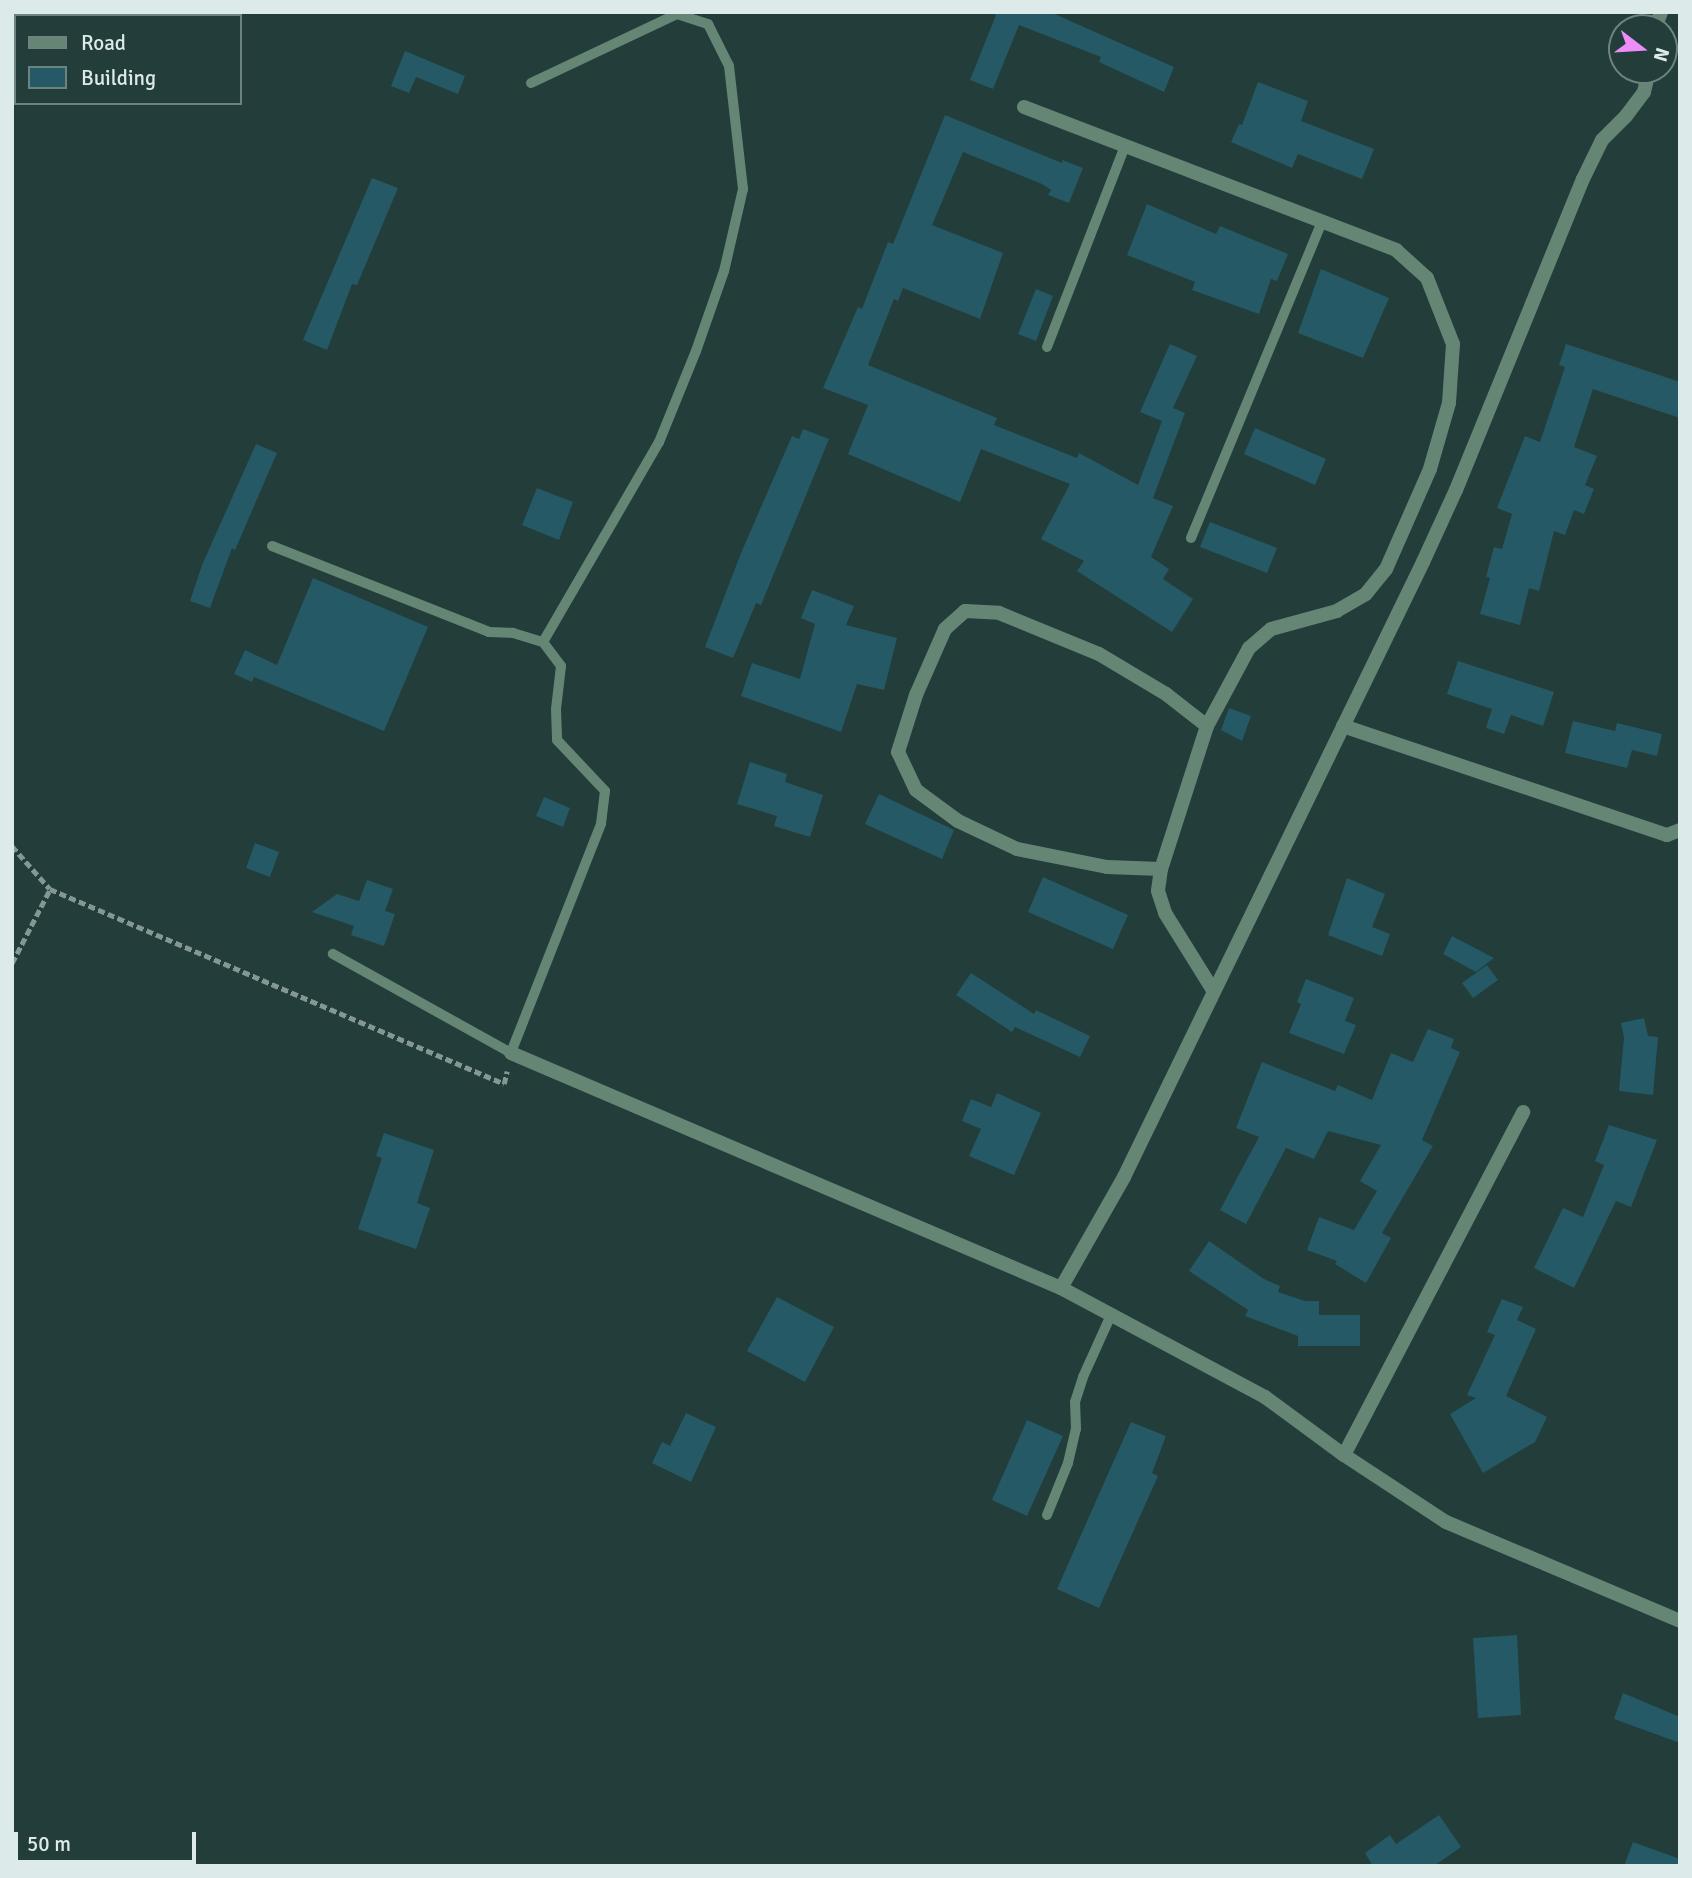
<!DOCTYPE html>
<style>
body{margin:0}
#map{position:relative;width:1692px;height:1878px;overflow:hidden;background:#233d3a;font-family:Signika,sans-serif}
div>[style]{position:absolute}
.building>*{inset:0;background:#245965}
.path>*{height:4.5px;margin-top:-2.25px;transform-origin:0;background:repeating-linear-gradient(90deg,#839895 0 7px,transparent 0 10.5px)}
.service>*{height:10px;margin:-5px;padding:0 5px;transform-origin:5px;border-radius:5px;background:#668675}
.minor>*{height:14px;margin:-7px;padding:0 7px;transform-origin:7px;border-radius:7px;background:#668675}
span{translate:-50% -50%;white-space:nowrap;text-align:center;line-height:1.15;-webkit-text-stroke:7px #233d3a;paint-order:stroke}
.frame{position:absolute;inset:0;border:14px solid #dcebe9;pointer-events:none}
.legend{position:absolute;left:14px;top:14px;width:228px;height:91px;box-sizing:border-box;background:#233d3a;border:2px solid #6d8380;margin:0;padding:9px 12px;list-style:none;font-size:21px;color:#dcebe9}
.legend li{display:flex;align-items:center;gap:14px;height:35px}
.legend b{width:35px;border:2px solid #6d8380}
.north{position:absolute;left:1608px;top:14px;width:70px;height:70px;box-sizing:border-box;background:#233d3a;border:2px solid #6d8380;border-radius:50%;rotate:107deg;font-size:19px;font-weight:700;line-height:28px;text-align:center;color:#dcebe9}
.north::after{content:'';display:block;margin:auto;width:24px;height:32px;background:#ee8cf8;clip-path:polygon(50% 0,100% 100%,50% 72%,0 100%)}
.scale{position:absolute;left:14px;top:1832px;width:182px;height:32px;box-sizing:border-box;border:4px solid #dcebe9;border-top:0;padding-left:9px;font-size:21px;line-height:24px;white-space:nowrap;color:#dcebe9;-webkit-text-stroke:5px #233d3a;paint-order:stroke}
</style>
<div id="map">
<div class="building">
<div style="clip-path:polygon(991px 12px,1050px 12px,1174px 67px,1164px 92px,1099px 62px,1101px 57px,1019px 25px,993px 89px,970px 80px,996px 15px)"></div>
<div style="clip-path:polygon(405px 51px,465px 76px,458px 94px,416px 77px,409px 93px,391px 86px)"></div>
<div style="clip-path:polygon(1258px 82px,1308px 101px,1301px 121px,1374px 149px,1362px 179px,1298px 154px,1292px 168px,1231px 142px,1239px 124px,1242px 125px)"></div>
<div style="clip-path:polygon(945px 115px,1062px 163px,1062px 160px,1083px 168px,1069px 203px,1048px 195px,1051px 190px,1042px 184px,963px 152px,932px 225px,1003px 253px,980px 319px,903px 288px,898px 301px,894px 299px,868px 365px,997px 418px,994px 425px,1077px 458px,1079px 453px,1138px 485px,1162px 421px,1140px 412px,1170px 344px,1197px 356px,1173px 408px,1185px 413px,1153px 498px,1173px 506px,1151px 557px,1169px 569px,1163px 579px,1193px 599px,1172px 632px,1077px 571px,1084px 561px,1041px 539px,1070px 484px,981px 449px,960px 502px,848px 454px,868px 405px,823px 388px,858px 307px,862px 309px,888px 242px,893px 244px)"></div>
<div style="clip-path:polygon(372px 178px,398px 188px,357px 285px,352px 284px,327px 350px,303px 340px)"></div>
<div style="clip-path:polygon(1147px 204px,1216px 234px,1220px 226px,1288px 254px,1277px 281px,1271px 279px,1259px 314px,1192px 290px,1195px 282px,1127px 255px)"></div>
<div style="clip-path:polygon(1321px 269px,1389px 298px,1363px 358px,1298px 333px)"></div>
<div style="clip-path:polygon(1036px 289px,1053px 296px,1036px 341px,1018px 334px)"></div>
<div style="clip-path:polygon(1566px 344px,1680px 382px,1680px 418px,1593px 389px,1574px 447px,1597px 456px,1585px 485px,1594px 489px,1584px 514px,1574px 510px,1565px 535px,1554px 531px,1539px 591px,1529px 588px,1520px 625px,1480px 614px,1490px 578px,1486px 577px,1494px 547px,1502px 549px,1512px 514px,1497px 508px,1525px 436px,1540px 442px,1565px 367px,1559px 365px)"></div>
<div style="clip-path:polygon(1255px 428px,1326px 459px,1315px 485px,1244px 454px)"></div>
<div style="clip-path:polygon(803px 429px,829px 439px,761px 605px,756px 603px,733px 658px,705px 647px,741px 553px,792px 436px,799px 439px)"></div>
<div style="clip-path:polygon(256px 444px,277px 453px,235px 550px,232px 548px,210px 608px,190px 601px,202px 565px)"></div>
<div style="clip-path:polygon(537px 488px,573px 502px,559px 540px,522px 525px)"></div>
<div style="clip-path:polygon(1210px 522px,1277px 548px,1267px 573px,1200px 547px)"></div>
<div style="clip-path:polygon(313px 578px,428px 627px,384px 731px,254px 677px,252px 682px,234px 674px,245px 650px,277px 665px)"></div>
<div style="clip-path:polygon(812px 590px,854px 606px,846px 625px,897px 638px,884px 690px,857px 684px,841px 732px,741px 696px,752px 663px,800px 679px,815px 624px,801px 618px)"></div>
<div style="clip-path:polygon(1458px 661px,1554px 692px,1543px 726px,1511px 715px,1504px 734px,1486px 728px,1492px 709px,1447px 694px)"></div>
<div style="clip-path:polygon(1229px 708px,1251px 716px,1242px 741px,1221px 730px)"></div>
<div style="clip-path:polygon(1573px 721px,1615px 731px,1617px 723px,1662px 734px,1657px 756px,1632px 750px,1627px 768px,1565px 753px)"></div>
<div style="clip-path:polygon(750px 762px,787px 774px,785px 782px,823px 795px,810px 837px,774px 826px,777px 816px,737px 804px)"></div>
<div style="clip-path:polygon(879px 794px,954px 830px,942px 859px,865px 824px)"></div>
<div style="clip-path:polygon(544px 797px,570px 808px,563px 827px,536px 816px)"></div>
<div style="clip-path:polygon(255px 843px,279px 852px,270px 877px,246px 868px)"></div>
<div style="clip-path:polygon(1043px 877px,1128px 915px,1113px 949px,1028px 912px)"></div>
<div style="clip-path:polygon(1347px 878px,1385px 894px,1372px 927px,1390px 934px,1382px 956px,1328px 935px)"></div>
<div style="clip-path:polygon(367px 880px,393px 889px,385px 911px,395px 914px,384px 946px,351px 935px,354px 926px,312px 912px,337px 894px,359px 901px)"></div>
<div style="clip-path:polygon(1452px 936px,1494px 958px,1476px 972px,1443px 954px)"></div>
<div style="clip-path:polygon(1487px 965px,1498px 980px,1473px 998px,1462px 983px)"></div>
<div style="clip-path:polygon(971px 973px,1034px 1014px,1036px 1010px,1090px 1036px,1080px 1057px,1015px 1027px,1012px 1032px,956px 995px)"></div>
<div style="clip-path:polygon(1306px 979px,1354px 998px,1345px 1021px,1356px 1025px,1344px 1054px,1289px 1033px,1301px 1004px,1297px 1002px)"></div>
<div style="clip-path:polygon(1644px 1018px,1648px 1036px,1658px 1037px,1653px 1095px,1619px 1091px,1624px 1038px,1621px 1023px)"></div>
<div style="clip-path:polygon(1428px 1029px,1454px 1039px,1451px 1048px,1460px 1052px,1422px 1140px,1433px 1146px,1382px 1233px,1391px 1238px,1366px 1283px,1335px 1264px,1337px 1261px,1307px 1250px,1319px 1217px,1354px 1230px,1377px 1191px,1360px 1181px,1381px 1145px,1328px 1131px,1314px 1159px,1286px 1148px,1246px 1224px,1220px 1210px,1259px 1137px,1236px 1128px,1262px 1062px,1335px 1091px,1338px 1085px,1372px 1100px,1391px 1053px,1413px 1062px)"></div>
<div style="clip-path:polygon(997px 1093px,1041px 1113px,1014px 1175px,969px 1156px,981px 1129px,962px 1121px,971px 1099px,991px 1107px)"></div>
<div style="clip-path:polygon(1609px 1125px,1657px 1140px,1631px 1207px,1616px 1201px,1574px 1288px,1534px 1268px,1563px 1208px,1583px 1217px,1604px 1165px,1595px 1161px)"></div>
<div style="clip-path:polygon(384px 1133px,434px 1150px,417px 1203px,430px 1208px,416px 1249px,358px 1229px,382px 1158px,376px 1156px)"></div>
<div style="clip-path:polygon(1209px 1241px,1264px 1279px,1280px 1286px,1278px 1292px,1305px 1301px,1319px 1301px,1319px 1315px,1360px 1315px,1360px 1346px,1298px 1346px,1298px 1336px,1245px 1316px,1248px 1310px,1189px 1271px)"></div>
<div style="clip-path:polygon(777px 1297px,834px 1327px,805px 1382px,747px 1351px)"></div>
<div style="clip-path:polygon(1502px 1299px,1523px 1307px,1517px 1320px,1536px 1329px,1506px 1396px,1547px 1417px,1535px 1442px,1483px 1473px,1450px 1414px,1476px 1398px,1467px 1395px,1495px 1335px,1487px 1332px)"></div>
<div style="clip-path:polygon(686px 1413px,716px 1427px,691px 1482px,652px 1463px,662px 1442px,670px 1446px)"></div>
<div style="clip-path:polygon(1027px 1420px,1063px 1436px,1027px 1516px,992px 1500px)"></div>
<div style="clip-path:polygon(1131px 1422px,1166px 1436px,1152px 1473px,1158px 1476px,1099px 1608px,1057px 1589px)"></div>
<div style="clip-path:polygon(1517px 1635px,1521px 1715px,1478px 1718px,1473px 1638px)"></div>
<div style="clip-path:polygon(1623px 1693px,1680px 1717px,1680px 1743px,1614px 1719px)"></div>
<div style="clip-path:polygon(1439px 1815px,1461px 1847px,1434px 1866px,1373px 1866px,1365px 1853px,1390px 1835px,1396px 1844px)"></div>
<div style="clip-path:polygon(1633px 1842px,1680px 1859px,1680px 1866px,1624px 1866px)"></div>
</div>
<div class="path">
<div style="left:12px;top:846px;width:57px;rotate:48.5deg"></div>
<div style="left:12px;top:963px;width:83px;rotate:-62.8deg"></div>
<div style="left:50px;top:889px;width:494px;rotate:23.2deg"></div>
<div style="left:504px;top:1084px;width:13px;rotate:-77deg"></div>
</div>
<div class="service">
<div style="left:531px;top:83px;width:161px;rotate:-25.3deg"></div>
<div style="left:677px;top:14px;width:33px;rotate:18deg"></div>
<div style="left:708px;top:24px;width:47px;rotate:63.4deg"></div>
<div style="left:729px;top:66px;width:124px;rotate:83.5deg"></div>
<div style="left:743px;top:189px;width:84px;rotate:103deg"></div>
<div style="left:724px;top:271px;width:85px;rotate:109.3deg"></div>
<div style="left:696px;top:351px;width:98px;rotate:112.1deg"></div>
<div style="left:659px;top:442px;width:231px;rotate:120.1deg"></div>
<div style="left:1047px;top:347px;width:216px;rotate:-68.8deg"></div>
<div style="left:1191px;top:538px;width:342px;rotate:-67.5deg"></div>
<div style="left:272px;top:546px;width:233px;rotate:21.6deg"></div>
<div style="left:489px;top:632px;width:24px;rotate:2deg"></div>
<div style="left:513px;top:633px;width:31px;rotate:17deg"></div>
<div style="left:543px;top:642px;width:30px;rotate:53deg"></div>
<div style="left:561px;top:666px;width:43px;rotate:96.6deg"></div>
<div style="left:556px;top:709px;width:31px;rotate:88deg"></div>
<div style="left:557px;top:740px;width:70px;rotate:46.7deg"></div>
<div style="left:605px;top:791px;width:33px;rotate:97deg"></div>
<div style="left:601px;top:824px;width:246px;rotate:111.5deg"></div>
<div style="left:511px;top:1053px;width:204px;rotate:-150.9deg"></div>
<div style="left:1047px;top:1515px;width:56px;rotate:-68deg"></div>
<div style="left:1068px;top:1463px;width:35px;rotate:-77deg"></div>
<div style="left:1076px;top:1429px;width:27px;rotate:-92deg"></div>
<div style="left:1075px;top:1402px;width:26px;rotate:-72deg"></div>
<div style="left:1083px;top:1377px;width:68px;rotate:-65.7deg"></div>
</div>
<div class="minor">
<div style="left:1655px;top:28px;width:17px;rotate:-69deg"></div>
<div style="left:1024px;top:107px;width:399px;rotate:21deg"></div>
<div style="left:1396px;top:250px;width:42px;rotate:42.1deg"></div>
<div style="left:1427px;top:278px;width:71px;rotate:68.5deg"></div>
<div style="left:1453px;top:344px;width:59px;rotate:93.9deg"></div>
<div style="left:1449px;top:403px;width:69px;rotate:106.1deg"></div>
<div style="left:1430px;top:469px;width:109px;rotate:113.7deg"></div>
<div style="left:1386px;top:569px;width:32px;rotate:129deg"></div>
<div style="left:1366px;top:594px;width:34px;rotate:150deg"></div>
<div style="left:1337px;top:611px;width:68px;rotate:164.7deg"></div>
<div style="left:1271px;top:629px;width:29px;rotate:139deg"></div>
<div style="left:1249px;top:648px;width:89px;rotate:118.3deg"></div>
<div style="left:1207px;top:726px;width:150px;rotate:107.8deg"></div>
<div style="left:1161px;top:869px;width:22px;rotate:98deg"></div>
<div style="left:1158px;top:891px;width:23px;rotate:72deg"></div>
<div style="left:1165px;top:913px;width:91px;rotate:58.1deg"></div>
<div style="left:1343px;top:726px;width:342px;rotate:18.6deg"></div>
<div style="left:1667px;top:835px;width:14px;rotate:-21deg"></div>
<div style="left:1161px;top:869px;width:54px;rotate:-177.9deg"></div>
<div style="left:1107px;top:867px;width:92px;rotate:-168.7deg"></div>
<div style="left:1017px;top:849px;width:65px;rotate:-154.6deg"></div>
<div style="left:958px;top:821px;width:52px;rotate:-143.6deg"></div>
<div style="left:916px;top:790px;width:42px;rotate:-115.3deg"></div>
<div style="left:898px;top:752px;width:60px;rotate:-72.5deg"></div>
<div style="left:916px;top:695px;width:72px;rotate:-66.3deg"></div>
<div style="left:945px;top:629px;width:27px;rotate:-42deg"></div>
<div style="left:965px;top:611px;width:34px;rotate:3deg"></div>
<div style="left:999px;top:613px;width:108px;rotate:22.3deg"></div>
<div style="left:1099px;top:654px;width:78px;rotate:30.8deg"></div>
<div style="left:1166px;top:694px;width:52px;rotate:38deg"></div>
<div style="left:511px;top:1053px;width:598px;rotate:23.14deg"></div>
<div style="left:1061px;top:1288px;width:231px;rotate:28.1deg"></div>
<div style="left:1265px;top:1397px;width:98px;rotate:36.3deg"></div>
<div style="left:1344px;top:1455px;width:122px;rotate:33.3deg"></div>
<div style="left:1446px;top:1522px;width:254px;rotate:22.9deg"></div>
<div style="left:1061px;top:1288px;width:128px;rotate:-60.4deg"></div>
<div style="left:1124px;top:1177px;width:684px;rotate:-64.07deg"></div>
<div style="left:1423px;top:562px;width:79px;rotate:-65.4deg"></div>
<div style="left:1456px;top:490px;width:336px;rotate:-67.8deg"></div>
<div style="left:1583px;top:179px;width:43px;rotate:-64deg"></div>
<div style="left:1602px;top:140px;width:34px;rotate:-45deg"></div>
<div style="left:1626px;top:116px;width:30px;rotate:-53deg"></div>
<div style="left:1644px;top:92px;width:23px;rotate:-77deg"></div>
<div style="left:1344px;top:1455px;width:387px;rotate:-62.4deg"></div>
</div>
<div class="frame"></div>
<ul class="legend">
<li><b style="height:9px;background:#668675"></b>Road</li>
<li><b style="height:19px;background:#245965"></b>Building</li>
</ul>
<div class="north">N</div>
<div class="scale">50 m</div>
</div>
